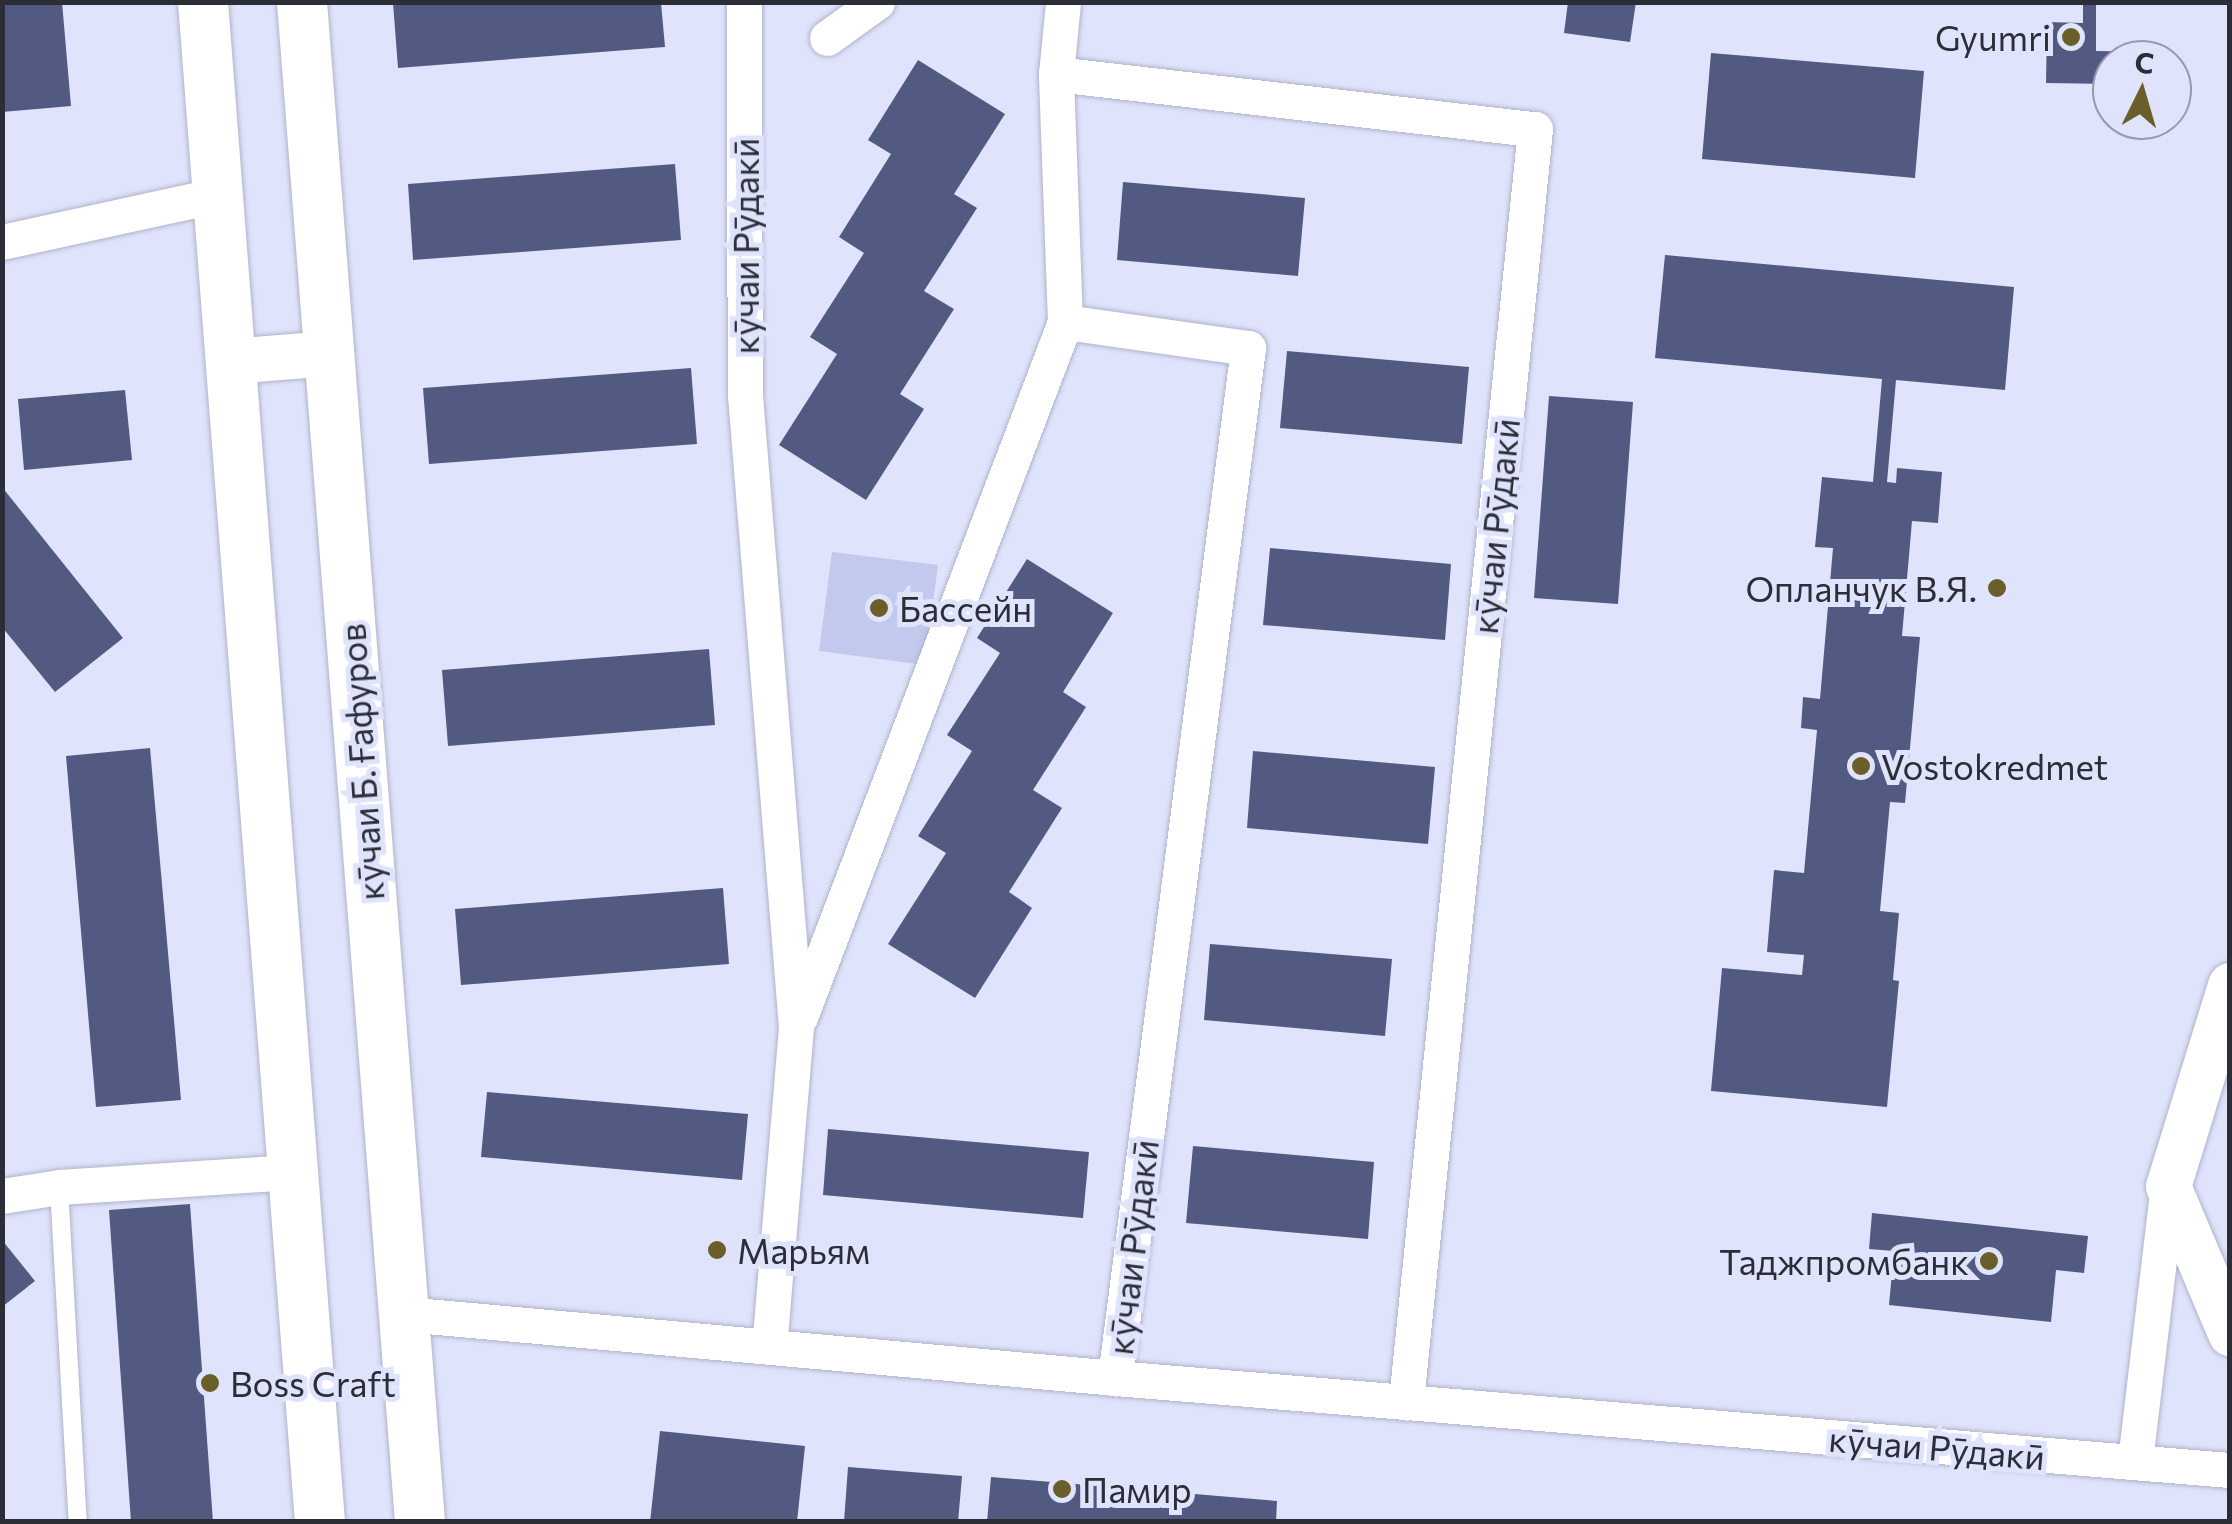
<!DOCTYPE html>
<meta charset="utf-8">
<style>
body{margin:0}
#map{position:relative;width:2232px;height:1524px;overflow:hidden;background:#dfe3fb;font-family:Commissioner,sans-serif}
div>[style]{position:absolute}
.green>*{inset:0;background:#c2c9ed}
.building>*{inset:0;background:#535a81}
.roads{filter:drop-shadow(0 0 2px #b0b4cb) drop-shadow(0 0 2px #b0b4cb)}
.service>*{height:18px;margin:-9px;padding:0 9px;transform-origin:9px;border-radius:9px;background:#fff}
.minor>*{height:35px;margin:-17.5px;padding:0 17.5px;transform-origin:17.5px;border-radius:17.5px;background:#fff}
.tertiary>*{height:45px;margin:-22.5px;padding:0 22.5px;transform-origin:22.5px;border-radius:22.5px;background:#fff}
.secondary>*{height:50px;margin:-25px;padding:0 25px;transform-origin:25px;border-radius:25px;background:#fff}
.dots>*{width:28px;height:28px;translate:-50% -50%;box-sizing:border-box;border:5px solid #dfe3fb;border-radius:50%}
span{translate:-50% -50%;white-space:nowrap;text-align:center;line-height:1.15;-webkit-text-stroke:10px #dfe3fb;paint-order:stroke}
.poi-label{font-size:35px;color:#2c2e37}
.right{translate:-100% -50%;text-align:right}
.left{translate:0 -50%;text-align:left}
.street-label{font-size:35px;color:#2c2e37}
.frame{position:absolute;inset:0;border:5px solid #2c2e37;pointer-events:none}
.north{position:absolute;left:2092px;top:40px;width:100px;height:100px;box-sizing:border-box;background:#dfe3fb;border:2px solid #979bad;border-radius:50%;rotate:5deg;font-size:28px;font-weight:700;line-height:40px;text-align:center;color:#2c2e37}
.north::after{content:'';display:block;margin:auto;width:35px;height:45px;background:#6a5e2b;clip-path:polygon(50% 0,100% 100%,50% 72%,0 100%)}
</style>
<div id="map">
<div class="green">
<div style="clip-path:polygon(832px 552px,938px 565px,925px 665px,819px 651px)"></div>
</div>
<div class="building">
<div style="clip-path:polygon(2px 2px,62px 2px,71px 106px,2px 112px)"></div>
<div style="clip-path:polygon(1568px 2px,1636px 2px,1630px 42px,1564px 33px)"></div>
<div style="clip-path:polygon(2083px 2px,2096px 2px,2096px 51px,2166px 52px,2165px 60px,2112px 60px,2112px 84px,2046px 83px,2047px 22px,2083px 23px)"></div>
<div style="clip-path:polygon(393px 3px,661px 3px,665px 47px,398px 68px)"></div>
<div style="clip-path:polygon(1711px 53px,1924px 71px,1915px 178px,1702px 159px)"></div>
<div style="clip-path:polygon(918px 60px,1005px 114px,954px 194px,977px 208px,924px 291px,954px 309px,900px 394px,924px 409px,866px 500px,779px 445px,837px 354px,810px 337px,864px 253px,839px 237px,891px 154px,868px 140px)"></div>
<div style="clip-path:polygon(675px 164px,681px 240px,413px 260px,408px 184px)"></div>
<div style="clip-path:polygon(1123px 182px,1305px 198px,1298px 276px,1117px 260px)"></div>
<div style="clip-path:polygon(1665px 255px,2014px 287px,2005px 390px,1896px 380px,1887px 482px,1896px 483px,1897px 468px,1942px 472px,1938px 523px,1912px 521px,1902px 636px,1920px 637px,1905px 803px,1890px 802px,1880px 911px,1899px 913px,1893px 980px,1899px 981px,1887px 1107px,1711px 1091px,1722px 968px,1802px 975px,1804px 955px,1767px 952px,1774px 870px,1804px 873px,1817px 730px,1801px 728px,1803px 697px,1820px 699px,1833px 548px,1815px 547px,1822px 477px,1873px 482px,1882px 379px,1655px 358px)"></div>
<div style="clip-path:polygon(1287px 351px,1469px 367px,1462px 444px,1280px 428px)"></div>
<div style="clip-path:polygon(691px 368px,697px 444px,429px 464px,423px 388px)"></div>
<div style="clip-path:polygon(125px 390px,132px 460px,24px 470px,18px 399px)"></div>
<div style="clip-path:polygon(1549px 396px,1633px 402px,1618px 604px,1534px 598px)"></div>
<div style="clip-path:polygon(2px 487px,123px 638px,55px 692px,2px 627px)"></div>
<div style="clip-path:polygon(1270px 548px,1451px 564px,1445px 640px,1263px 625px)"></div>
<div style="clip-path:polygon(1027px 559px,1113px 613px,1063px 692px,1086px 707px,1033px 790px,1062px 808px,1009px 892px,1032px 908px,975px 998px,888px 944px,946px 853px,918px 836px,972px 751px,947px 735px,1000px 653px,977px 638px)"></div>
<div style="clip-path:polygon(709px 649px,715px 725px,448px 746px,442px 670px)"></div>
<div style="clip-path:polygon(150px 748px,181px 1100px,96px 1107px,66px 756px)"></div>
<div style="clip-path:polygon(1253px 751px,1435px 767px,1428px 844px,1247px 828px)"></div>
<div style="clip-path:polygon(723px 888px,729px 964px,461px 985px,455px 909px)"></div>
<div style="clip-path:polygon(1210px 944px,1392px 959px,1385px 1036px,1204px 1020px)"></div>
<div style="clip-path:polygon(487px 1092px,748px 1114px,742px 1180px,481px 1157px)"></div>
<div style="clip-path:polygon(828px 1129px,1089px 1152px,1083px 1218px,823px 1195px)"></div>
<div style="clip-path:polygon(1193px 1146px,1374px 1162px,1368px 1239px,1186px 1223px)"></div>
<div style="clip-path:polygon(190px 1204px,213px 1522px,131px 1522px,109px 1210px)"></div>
<div style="clip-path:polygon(1872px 1213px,2088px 1236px,2084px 1273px,2056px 1270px,2051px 1322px,1889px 1305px,1894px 1251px,1869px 1249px)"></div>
<div style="clip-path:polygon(2px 1240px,35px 1281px,2px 1307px)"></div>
<div style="clip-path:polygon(660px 1431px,805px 1446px,797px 1522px,650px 1522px)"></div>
<div style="clip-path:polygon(848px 1467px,962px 1476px,958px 1522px,844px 1522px)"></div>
<div style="clip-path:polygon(991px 1477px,1277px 1501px,1276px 1522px,987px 1522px)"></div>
</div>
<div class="roads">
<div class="service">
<div style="left:59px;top:1187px;width:336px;rotate:86.8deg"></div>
</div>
<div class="minor">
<div style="left:744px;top:2px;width:393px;rotate:89.9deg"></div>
<div style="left:745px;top:395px;width:634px;rotate:85.39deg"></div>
<div style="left:796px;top:1027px;width:320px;rotate:94.8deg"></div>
<div style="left:827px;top:38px;width:62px;rotate:-35.8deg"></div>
<div style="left:1056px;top:74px;width:482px;rotate:6.6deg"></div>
<div style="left:1535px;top:129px;width:1280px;rotate:95.79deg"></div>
<div style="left:2px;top:242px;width:220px;rotate:-12.3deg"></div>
<div style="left:1065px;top:322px;width:185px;rotate:8.1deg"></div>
<div style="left:1248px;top:348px;width:1039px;rotate:97.36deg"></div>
<div style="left:800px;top:1017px;width:744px;rotate:-69.13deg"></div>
<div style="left:1065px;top:322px;width:248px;rotate:-92.1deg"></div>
<div style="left:1056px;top:74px;width:72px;rotate:-84.4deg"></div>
<div style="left:2px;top:1196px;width:58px;rotate:-9deg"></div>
<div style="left:59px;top:1187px;width:233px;rotate:-3.7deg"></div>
<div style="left:404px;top:1314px;width:714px;rotate:5.14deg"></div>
<div style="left:1115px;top:1378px;width:1119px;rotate:4.72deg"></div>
<div style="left:2135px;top:1461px;width:277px;rotate:-83.2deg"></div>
</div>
<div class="tertiary">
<div style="left:230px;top:361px;width:100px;rotate:-4.6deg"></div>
<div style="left:2230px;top:985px;width:210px;rotate:107.1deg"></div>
<div style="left:2168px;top:1186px;width:160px;rotate:67.1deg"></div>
</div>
<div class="secondary">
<div style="left:203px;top:2px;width:1524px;rotate:85.6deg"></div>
<div style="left:302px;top:2px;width:1525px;rotate:85.56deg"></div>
</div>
</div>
<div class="dots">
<div style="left:2071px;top:37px;background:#6a5e2b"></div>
<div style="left:1997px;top:588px;background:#6a5e2b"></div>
<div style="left:879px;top:608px;background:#6a5e2b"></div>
<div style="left:1861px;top:766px;background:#6a5e2b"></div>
<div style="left:717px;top:1250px;background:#6a5e2b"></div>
<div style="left:1989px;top:1261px;background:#6a5e2b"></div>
<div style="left:210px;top:1383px;background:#6a5e2b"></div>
<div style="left:1062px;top:1489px;background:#6a5e2b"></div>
</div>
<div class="poi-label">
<span class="right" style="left:2051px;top:37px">Gyumri</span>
<span class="right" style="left:1977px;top:588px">Опланчук В.Я.</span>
<span class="left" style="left:899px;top:608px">Бассейн</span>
<span class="left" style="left:1881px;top:766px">Vostokredmet</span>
<span class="left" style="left:737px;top:1250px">Марьям</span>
<span class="right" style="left:1969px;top:1261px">Таджпромбанк</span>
<span class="left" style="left:230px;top:1383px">Boss Craft</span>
<span class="left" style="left:1082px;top:1489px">Памир</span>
</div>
<div class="street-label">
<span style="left:745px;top:246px;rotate:-90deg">кӯчаи Рӯдакӣ</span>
<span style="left:1495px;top:526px;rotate:-84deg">кӯчаи Рӯдакӣ</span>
<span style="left:361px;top:762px;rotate:-94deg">кӯчаи Б. Ғафуров</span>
<span style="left:1132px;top:1247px;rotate:-83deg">кӯчаи Рӯдакӣ</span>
<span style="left:1937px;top:1447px;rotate:5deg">кӯчаи Рӯдакӣ</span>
</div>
<div class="frame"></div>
<div class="north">С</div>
</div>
